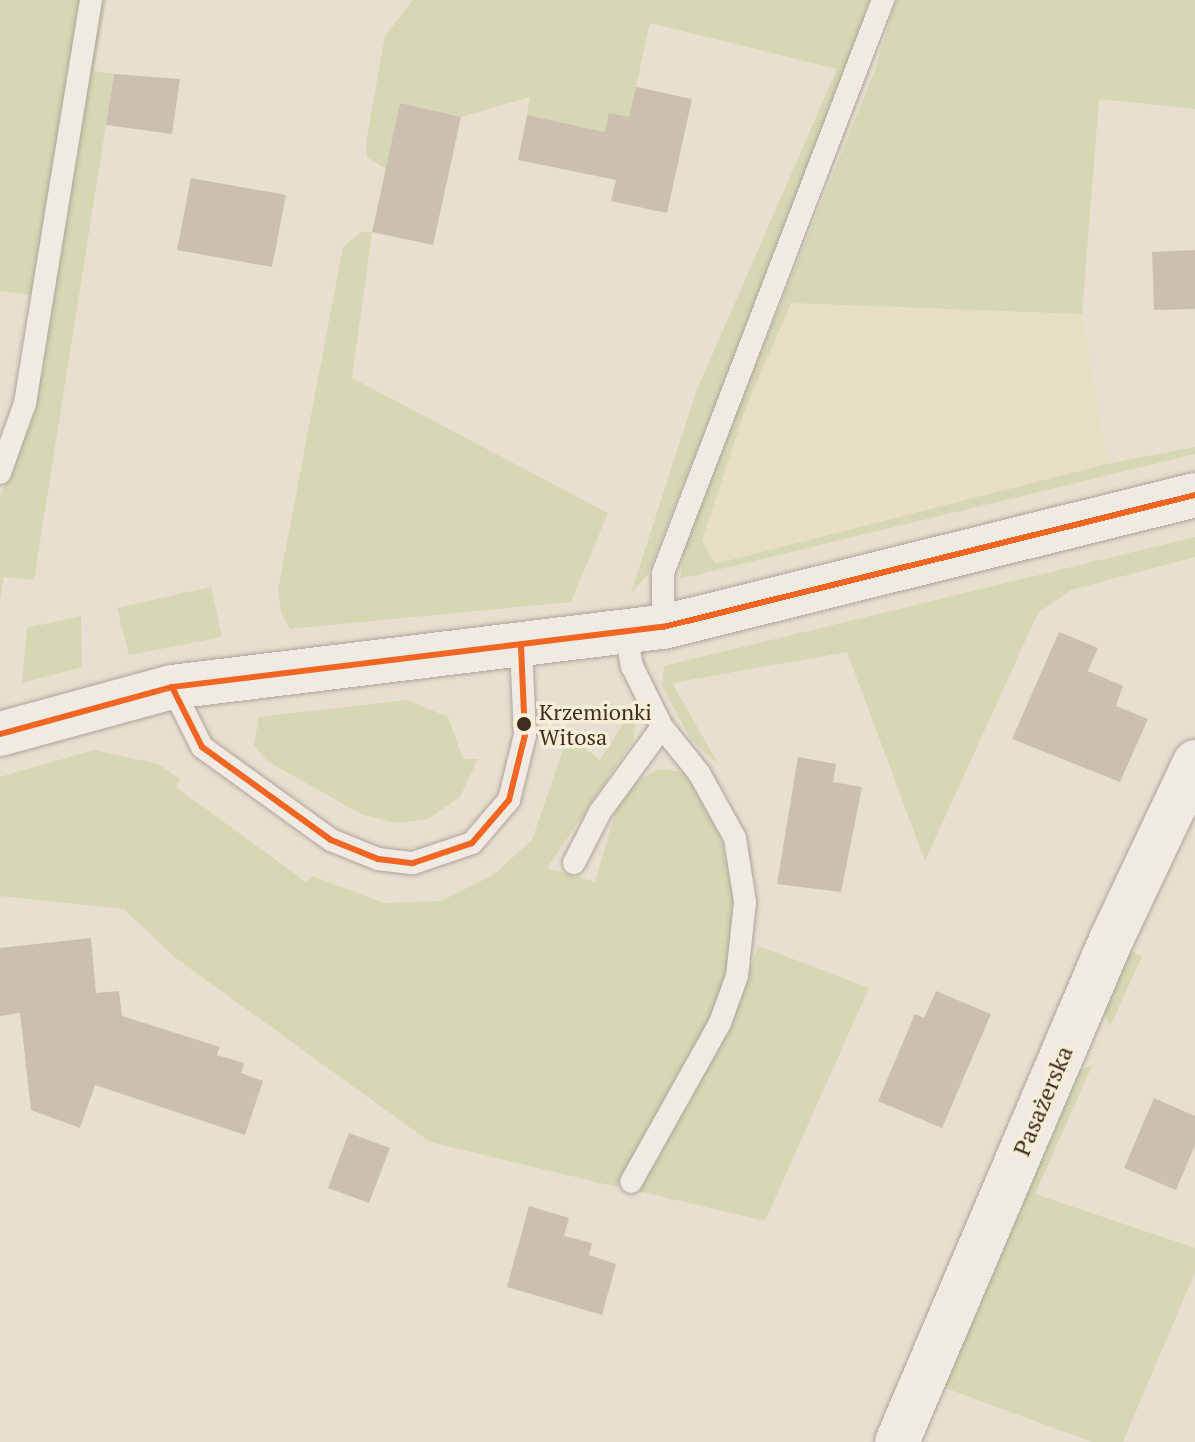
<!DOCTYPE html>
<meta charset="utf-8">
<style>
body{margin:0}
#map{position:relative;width:1195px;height:1442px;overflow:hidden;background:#e7e0d1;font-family:"PT Serif",serif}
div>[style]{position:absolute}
.farmland>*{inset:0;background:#e6dfc2}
.green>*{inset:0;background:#d6d7b3}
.building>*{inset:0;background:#cbbfb2}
.roads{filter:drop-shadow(0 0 2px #ada599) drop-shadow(0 0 2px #ada599)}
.service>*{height:22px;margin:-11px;padding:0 11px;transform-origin:11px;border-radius:11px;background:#efebe3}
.minor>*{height:44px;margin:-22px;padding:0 22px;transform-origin:22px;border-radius:22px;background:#efebe3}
.tertiary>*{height:44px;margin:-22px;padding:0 22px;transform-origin:22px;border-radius:22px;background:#efebe3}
.bus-1>*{height:6px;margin:-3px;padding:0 3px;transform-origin:3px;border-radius:3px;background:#f26522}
.dots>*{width:22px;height:22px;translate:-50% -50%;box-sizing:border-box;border:4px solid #f7eed8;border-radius:50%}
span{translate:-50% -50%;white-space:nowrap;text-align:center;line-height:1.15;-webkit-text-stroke:7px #f7eed8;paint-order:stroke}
.bus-label{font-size:22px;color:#3d2e20}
.left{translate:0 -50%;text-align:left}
.street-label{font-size:24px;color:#3d2e20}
</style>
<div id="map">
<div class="farmland">
<div style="clip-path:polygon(790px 303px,1082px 314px,1107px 464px,715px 565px,702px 540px,746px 406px)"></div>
</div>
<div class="green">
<div style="clip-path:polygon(0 0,81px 0,32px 295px,0 291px)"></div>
<div style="clip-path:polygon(98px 0,106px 0,94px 71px,114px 74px,34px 580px,4px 577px,0 600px,0 498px,41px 374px)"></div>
<div style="clip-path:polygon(413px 0,869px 0,849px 70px,676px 503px,647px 576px,631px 593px,696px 392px,837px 69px,650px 23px,629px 117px,605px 132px,527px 115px,530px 97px,461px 117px,400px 103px,386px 169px,367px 157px,366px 143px,385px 36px)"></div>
<div style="clip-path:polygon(896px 0,1195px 0,1195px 109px,1099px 99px,1082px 314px,791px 303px,746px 407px,702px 540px,715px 564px,1107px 464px,1195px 447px,1195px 454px,680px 579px,685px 540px,874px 73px)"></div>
<div style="clip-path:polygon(361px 232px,372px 232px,352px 378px,608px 513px,571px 602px,290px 629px,281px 613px,278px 590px,343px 247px)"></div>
<div style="clip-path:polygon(1195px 537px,1195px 557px,1071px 590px,1038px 613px,925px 861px,847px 652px,672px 683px,719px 765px,691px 740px,662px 686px,664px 666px)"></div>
<div style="clip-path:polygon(211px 587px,222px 637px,129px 655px,117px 608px)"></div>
<div style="clip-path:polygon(81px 616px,82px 667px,22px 683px,27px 628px)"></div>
<div style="clip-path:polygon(614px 688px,638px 711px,633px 741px,547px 868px,595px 882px,616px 810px,636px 782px,659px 769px,684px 772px,720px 836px,736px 904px,726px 983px,711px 1022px,617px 1187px,430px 1142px,173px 956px,124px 909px,0 896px,0 777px,94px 750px,158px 764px,180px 779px,176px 787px,306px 882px,312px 876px,384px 903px,441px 901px,493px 875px,532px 840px,568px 735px,600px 760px,634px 707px)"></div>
<div style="clip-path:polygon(407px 700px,448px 717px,463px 759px,478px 759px,460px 797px,428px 819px,395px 823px,361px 814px,267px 761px,254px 745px,259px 717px)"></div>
<div style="clip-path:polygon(759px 946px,869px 988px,765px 1221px,634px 1190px,718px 1050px)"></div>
<div style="clip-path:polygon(1130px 951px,1142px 956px,1110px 1027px,1102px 1007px)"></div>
<div style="clip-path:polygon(1093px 1064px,1035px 1194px,1195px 1248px,1195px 1272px,1123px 1442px,1092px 1442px,945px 1388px,938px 1402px,1075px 1073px)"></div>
</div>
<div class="building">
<div style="clip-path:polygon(114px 74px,180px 79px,172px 134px,106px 125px)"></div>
<div style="clip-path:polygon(636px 87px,692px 99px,667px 213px,611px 201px,616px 180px,518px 160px,527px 115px,605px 132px,609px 113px,629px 117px)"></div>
<div style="clip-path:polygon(400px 103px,461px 117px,433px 245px,372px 232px)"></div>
<div style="clip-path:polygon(191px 178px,286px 195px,272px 267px,177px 250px)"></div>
<div style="clip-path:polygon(1195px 250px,1195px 309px,1154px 310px,1152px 252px)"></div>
<div style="clip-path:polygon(1059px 632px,1098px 648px,1088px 671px,1123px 686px,1116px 706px,1148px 719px,1120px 782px,1012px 739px)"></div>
<div style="clip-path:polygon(798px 757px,836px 764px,833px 782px,862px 787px,841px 892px,777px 884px)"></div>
<div style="clip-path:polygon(91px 938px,96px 993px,119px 991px,122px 1016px,220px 1047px,217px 1055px,244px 1063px,241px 1073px,263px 1081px,245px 1135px,95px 1085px,80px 1128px,31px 1110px,20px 1013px,0 1016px,0 948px)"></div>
<div style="clip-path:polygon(936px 991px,991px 1014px,942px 1128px,878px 1101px,915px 1014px,924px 1018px)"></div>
<div style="clip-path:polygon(1154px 1098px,1195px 1116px,1195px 1145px,1176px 1190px,1124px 1168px)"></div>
<div style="clip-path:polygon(349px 1133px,390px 1148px,369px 1203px,328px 1188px)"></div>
<div style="clip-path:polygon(529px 1206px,569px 1218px,564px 1236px,592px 1243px,589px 1255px,616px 1264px,602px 1315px,507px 1287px)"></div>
</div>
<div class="roads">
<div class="service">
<div style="left:0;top:473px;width:74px;rotate:-70.3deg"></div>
<div style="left:25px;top:403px;width:408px;rotate:-80.7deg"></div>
<div style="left:663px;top:627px;width:54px;rotate:-90deg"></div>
<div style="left:663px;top:573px;width:614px;rotate:-69deg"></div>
<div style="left:626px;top:633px;width:34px;rotate:80deg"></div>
<div style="left:632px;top:666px;width:68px;rotate:63.8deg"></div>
<div style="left:662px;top:727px;width:59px;rotate:51.2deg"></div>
<div style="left:699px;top:773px;width:74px;rotate:61deg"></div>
<div style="left:735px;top:838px;width:65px;rotate:81.1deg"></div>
<div style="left:745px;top:902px;width:74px;rotate:96.2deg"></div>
<div style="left:737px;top:976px;width:50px;rotate:109.9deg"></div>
<div style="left:720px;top:1023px;width:182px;rotate:119.2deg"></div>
<div style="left:172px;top:687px;width:67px;rotate:63.4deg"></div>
<div style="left:202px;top:747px;width:159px;rotate:35.8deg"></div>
<div style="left:331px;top:840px;width:51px;rotate:22deg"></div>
<div style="left:378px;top:859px;width:35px;rotate:7deg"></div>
<div style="left:413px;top:863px;width:62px;rotate:-18.7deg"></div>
<div style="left:472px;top:843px;width:57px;rotate:-49.3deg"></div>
<div style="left:509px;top:800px;width:67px;rotate:-76.2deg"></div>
<div style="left:525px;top:735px;width:88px;rotate:-92.6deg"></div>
<div style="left:574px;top:863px;width:57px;rotate:-63deg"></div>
<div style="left:600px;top:812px;width:105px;rotate:-53.9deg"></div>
</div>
<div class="minor">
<div style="left:897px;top:1442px;width:546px;rotate:-66.91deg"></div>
<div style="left:1111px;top:940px;width:197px;rotate:-64.7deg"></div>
</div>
<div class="tertiary">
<div style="left:0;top:734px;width:178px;rotate:-15.3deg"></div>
<div style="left:172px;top:687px;width:495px;rotate:-7deg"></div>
<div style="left:663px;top:627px;width:548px;rotate:-13.93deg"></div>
</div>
</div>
<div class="bus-1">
<div style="left:172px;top:687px;width:67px;rotate:63.4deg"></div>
<div style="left:202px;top:747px;width:159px;rotate:35.8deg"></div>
<div style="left:331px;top:840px;width:51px;rotate:22deg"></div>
<div style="left:378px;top:859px;width:35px;rotate:7deg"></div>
<div style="left:413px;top:863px;width:62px;rotate:-18.7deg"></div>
<div style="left:472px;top:843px;width:57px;rotate:-49.3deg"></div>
<div style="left:509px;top:800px;width:67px;rotate:-76.2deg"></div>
<div style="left:525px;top:735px;width:88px;rotate:-92.6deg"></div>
<div style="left:0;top:734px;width:178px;rotate:-15.3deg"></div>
<div style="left:172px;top:687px;width:495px;rotate:-7deg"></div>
<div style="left:663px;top:627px;width:548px;rotate:-13.93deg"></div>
</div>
<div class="dots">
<div style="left:524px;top:724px;background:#3d2e20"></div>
</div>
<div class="bus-label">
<span class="left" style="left:539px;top:724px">Krzemionki<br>Witosa</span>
</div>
<div class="street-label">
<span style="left:1043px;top:1101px;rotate:-67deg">Pasażerska</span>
</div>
</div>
